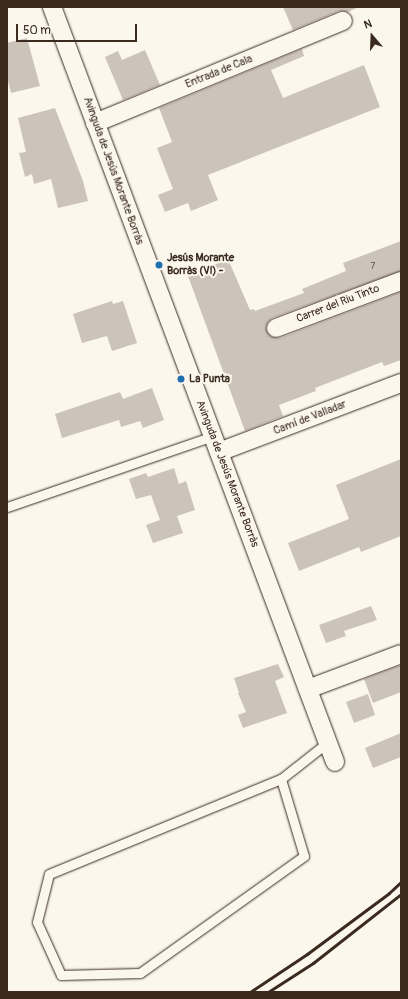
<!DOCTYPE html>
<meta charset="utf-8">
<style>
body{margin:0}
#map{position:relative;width:408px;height:999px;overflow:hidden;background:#fbf7ec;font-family:Pangolin,sans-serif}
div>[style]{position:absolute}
.building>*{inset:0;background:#ccc4b9}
.roads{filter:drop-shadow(0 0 1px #3b2a1e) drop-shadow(0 0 1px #3b2a1e)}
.lane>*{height:9px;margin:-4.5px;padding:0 4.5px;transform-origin:4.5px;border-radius:4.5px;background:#fbf7ec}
.street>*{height:18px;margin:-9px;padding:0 9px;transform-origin:9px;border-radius:9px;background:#fbf7ec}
.rail>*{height:3px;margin:-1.5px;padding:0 1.5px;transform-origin:1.5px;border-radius:1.5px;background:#3b2a1e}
.dots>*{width:11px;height:11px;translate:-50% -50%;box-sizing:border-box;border:2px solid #fbf7ec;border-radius:50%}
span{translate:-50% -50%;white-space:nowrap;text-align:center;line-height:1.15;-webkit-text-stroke:4px #fbf7ec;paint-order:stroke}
.number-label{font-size:9px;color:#5f5045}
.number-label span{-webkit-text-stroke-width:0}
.street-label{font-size:11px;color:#3b2a1e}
.poi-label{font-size:11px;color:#3b2a1e;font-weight:700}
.left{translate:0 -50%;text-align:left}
.frame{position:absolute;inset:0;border:8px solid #3b2a1e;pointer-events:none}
.north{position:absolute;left:352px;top:16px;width:40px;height:40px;-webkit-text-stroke:3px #fbf7ec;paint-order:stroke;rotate:341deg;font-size:11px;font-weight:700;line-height:16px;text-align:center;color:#3b2a1e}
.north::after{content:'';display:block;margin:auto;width:14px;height:18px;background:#3b2a1e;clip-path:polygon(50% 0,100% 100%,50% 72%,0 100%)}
.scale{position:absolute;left:16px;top:24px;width:121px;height:18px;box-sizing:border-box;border:2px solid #3b2a1e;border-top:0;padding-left:5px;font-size:12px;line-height:14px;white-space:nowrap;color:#3b2a1e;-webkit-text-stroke:3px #fbf7ec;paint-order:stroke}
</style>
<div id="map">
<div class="building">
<div style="clip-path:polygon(283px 7px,359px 7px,348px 12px,339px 11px,293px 30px)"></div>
<div style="clip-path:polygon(27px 38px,40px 86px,11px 93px,7px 77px,7px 43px)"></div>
<div style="clip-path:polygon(302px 49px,304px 56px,271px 70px,283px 98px,364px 65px,380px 107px,208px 175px,218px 200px,191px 211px,188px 203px,165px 212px,158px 195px,173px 189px,157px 148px,172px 142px,159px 108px)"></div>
<div style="clip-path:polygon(145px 50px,160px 85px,123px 100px,105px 57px,118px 51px,122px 60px)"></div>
<div style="clip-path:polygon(55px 108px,83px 181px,88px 201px,58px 208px,51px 179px,34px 184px,32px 174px,25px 177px,19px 153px,26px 152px,18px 118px)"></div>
<div style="clip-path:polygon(401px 241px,401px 271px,272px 318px,268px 322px,266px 327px,270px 336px,280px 338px,401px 292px,401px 360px,384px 366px,382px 362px,315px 388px,316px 391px,279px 405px,283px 416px,245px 431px,188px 276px,228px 259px,250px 310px,254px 309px,255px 311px,304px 293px,302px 289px,346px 271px,343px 263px)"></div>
<div style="clip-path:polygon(112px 301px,113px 304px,123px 301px,137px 343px,112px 351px,107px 336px,82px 343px,73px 314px)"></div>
<div style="clip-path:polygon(152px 388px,164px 420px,143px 428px,140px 421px,121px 427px,119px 420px,62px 438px,55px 414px,120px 392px,123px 399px)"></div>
<div style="clip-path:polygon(401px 459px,401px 536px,361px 552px,359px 547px,299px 571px,288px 543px,349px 519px,336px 485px)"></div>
<div style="clip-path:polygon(174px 468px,179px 484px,186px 481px,195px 510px,177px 516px,183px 533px,153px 543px,146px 525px,160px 520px,151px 495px,136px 499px,129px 479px,146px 473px,148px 477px)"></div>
<div style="clip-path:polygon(371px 606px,377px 620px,344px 631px,346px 636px,326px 643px,319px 625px)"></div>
<div style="clip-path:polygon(278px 664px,284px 677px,275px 681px,287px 713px,243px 728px,238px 715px,246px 712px,238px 693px,239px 693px,234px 678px)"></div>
<div style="clip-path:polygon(401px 665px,401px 692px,373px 703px,364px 679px)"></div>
<div style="clip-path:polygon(368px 694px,375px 715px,354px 723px,346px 702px)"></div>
<div style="clip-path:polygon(401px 733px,401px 757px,373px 768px,365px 748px)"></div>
</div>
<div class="roads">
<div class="lane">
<div style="left:7px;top:507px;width:218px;rotate:-19deg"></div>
<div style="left:281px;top:779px;width:80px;rotate:73.4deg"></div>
<div style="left:304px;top:856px;width:201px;rotate:144.5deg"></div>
<div style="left:140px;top:973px;width:79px;rotate:178.5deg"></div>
<div style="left:61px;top:975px;width:58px;rotate:-114.4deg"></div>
<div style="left:37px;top:922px;width:49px;rotate:-76deg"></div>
<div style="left:49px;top:874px;width:251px;rotate:-22.3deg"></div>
<div style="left:281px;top:779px;width:60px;rotate:-38.2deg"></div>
</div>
<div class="street">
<div style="left:52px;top:7px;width:806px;rotate:69.45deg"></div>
<div style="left:95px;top:123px;width:268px;rotate:-22.4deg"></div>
<div style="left:276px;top:328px;width:134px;rotate:-20.6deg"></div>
<div style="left:219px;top:452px;width:195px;rotate:-20.8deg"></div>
<div style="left:308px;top:689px;width:99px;rotate:-20.6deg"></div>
</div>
</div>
<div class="rail">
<div style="left:250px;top:992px;width:69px;rotate:-33.7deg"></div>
<div style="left:307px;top:954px;width:102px;rotate:-36.6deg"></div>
<div style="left:389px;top:893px;width:16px;rotate:-43deg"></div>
<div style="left:268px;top:992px;width:54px;rotate:-32.8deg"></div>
<div style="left:313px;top:963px;width:112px;rotate:-38.1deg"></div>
</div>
<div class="dots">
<div style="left:159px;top:265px;background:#1f6fb2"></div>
<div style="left:181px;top:379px;background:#1f6fb2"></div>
</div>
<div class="number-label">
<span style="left:373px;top:267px">7</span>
</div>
<div class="street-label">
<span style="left:219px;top:72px;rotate:-22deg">Entrada de Cala</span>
<span style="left:113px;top:171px;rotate:70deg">Avinguda de Jesús Morante Borràs</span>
<span style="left:338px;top:304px;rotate:-21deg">Carrer del Riu Tinto</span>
<span style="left:310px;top:418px;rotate:-21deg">Camí de Valladar</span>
<span style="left:227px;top:474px;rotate:69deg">Avinguda de Jesús Morante Borràs</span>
</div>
<div class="poi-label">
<span class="left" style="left:167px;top:265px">Jesús Morante<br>Borràs (VI) -</span>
<span class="left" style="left:189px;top:379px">La Punta</span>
</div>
<div class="frame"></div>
<div class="north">N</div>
<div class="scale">50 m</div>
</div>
